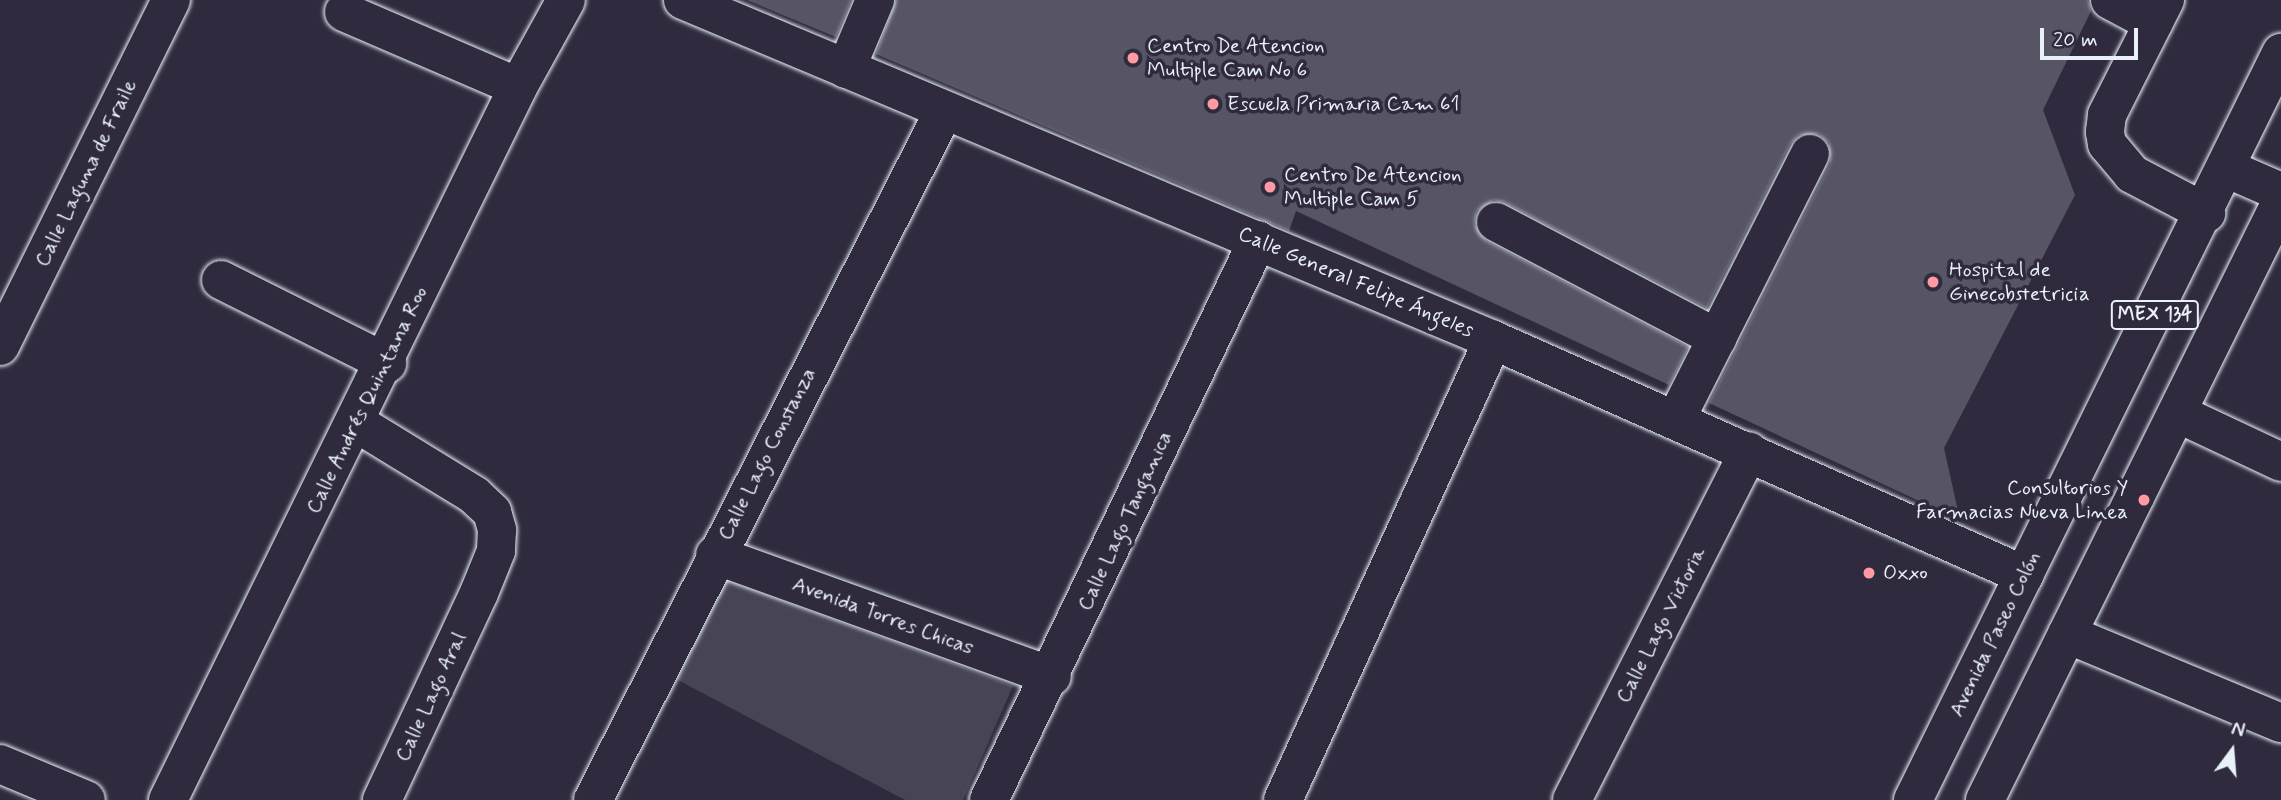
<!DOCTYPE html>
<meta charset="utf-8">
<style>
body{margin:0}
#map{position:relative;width:2281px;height:800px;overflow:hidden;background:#2f2a3d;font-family:Mynerve,sans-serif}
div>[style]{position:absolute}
.green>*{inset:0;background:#464455}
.building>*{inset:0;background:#575565}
.roads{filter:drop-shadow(0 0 2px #e8f1f8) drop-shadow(0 0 2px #e8f1f8)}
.minor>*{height:38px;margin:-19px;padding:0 19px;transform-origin:19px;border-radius:19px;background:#2f2a3d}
.major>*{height:38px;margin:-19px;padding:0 19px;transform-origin:19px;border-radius:19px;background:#2f2a3d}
.dots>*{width:19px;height:19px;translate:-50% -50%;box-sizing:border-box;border:4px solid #2f2a3d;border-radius:50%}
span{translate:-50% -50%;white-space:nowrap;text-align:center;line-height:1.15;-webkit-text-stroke:7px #2f2a3d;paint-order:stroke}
.shield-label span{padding:2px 5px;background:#2f2a3d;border:2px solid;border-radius:5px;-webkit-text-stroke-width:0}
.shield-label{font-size:19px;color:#e8f1f8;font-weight:700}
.poi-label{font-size:21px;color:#e8f1f8}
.left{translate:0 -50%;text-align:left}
.right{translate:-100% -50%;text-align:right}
.street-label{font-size:21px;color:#e8f1f8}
.north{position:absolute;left:2197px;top:716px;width:70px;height:70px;-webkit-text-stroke:5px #2f2a3d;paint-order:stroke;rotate:16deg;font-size:19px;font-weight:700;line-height:28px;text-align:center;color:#e8f1f8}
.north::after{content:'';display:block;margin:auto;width:24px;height:32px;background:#e8f1f8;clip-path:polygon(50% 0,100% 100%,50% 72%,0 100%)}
.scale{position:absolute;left:2040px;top:28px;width:98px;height:32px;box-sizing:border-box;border:4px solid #e8f1f8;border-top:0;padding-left:9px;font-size:21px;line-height:24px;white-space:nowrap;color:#e8f1f8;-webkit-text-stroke:5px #2f2a3d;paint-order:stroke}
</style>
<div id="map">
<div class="green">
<div style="clip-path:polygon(721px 578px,1013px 686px,963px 800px,905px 800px,672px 677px)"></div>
</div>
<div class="building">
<div style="clip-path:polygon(747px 0,851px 0,836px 37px)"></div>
<div style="clip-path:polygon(896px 0,2088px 0,2091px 11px,2043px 110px,2075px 195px,1944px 448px,1960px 520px,1709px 403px,1830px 164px,1829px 143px,1819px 134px,1799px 135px,1790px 144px,1707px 308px,1506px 203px,1494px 200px,1477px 211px,1474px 224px,1486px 241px,1688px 347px,1669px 385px,1296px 211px,1289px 231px,876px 54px)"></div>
</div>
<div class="roads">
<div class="minor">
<div style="left:683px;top:0;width:878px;rotate:22.77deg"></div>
<div style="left:1493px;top:340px;width:581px;rotate:23.87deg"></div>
<div style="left:2110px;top:0;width:49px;rotate:28.1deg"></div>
<div style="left:2165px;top:0;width:129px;rotate:116.8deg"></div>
<div style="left:2107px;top:115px;width:17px;rotate:97deg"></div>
<div style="left:2105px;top:132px;width:12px;rotate:81deg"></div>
<div style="left:2107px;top:144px;width:39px;rotate:50deg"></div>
<div style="left:2132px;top:174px;width:84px;rotate:27.8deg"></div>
<div style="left:344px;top:12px;width:189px;rotate:23.3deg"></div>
<div style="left:846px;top:69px;width:75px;rotate:-67.2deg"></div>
<div style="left:2228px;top:169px;width:58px;rotate:23.5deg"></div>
<div style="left:1496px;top:222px;width:250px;rotate:27.7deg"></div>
<div style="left:221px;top:280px;width:186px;rotate:26.6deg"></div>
<div style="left:0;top:346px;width:386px;rotate:-63.7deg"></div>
<div style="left:2177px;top:413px;width:115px;rotate:25.2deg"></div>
<div style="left:1676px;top:419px;width:297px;rotate:-63.2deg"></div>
<div style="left:355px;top:422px;width:140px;rotate:31.5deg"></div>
<div style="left:474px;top:495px;width:25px;rotate:43deg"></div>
<div style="left:492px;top:512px;width:19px;rotate:74deg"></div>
<div style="left:497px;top:530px;width:21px;rotate:93deg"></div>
<div style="left:496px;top:551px;width:45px;rotate:112deg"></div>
<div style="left:479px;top:593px;width:229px;rotate:115.1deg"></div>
<div style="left:715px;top:555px;width:358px;rotate:19.8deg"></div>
<div style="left:2067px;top:634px;width:232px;rotate:22.6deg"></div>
<div style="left:0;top:764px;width:93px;rotate:22.7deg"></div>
<div style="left:168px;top:800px;width:794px;rotate:-63.85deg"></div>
<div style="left:518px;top:87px;width:99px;rotate:-61.1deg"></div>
<div style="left:593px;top:800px;width:773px;rotate:-63deg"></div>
<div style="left:989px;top:800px;width:621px;rotate:-64.34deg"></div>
<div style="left:1283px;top:800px;width:506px;rotate:-65.46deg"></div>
<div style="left:1572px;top:800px;width:391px;rotate:-63.1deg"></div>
</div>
<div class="major">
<div style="left:1913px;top:800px;width:833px;rotate:-63.77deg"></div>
<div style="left:1985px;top:800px;width:667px;rotate:-63.67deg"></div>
</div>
</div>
<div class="dots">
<div style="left:1133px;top:58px;background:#ff9aa2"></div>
<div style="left:1213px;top:104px;background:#ff9aa2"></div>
<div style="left:1270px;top:187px;background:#ff9aa2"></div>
<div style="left:1933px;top:282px;background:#ff9aa2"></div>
<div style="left:2144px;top:500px;background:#ff9aa2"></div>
<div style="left:1869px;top:573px;background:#ff9aa2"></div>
</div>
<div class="shield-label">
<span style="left:2155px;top:315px">MEX 134</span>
</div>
<div class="poi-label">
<span class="left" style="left:1147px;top:58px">Centro De Atencion<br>Multiple Cam No 6</span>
<span class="left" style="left:1227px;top:104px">Escuela Primaria Cam 61</span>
<span class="left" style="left:1284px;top:187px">Centro De Atencion<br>Multiple Cam 5</span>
<span class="left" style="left:1949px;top:282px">Hospital de<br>Ginecobstetricia</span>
<span class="right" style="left:2128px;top:500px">Consultorios Y<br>Farmacias Nueva Linea</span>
<span class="left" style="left:1883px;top:573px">Oxxo</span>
</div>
<div class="street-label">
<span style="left:86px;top:173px;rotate:-64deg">Calle Laguna de Fraile</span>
<span style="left:1356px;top:282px;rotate:23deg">Calle General Felipe Ángeles</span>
<span style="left:367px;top:400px;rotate:-64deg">Calle Andrés Quintana Roo</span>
<span style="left:767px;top:454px;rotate:-63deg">Calle Lago Constanza</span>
<span style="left:1125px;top:521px;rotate:-65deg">Calle Lago Tanganica</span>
<span style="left:883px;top:616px;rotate:20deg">Avenida Torres Chicas</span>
<span style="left:1661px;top:625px;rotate:-63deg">Calle Lago Victoria</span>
<span style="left:1995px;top:634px;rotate:-64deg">Avenida Paseo Colón</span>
<span style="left:431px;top:697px;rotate:-65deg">Calle Lago Aral</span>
</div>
<div class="north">N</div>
<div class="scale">20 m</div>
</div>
